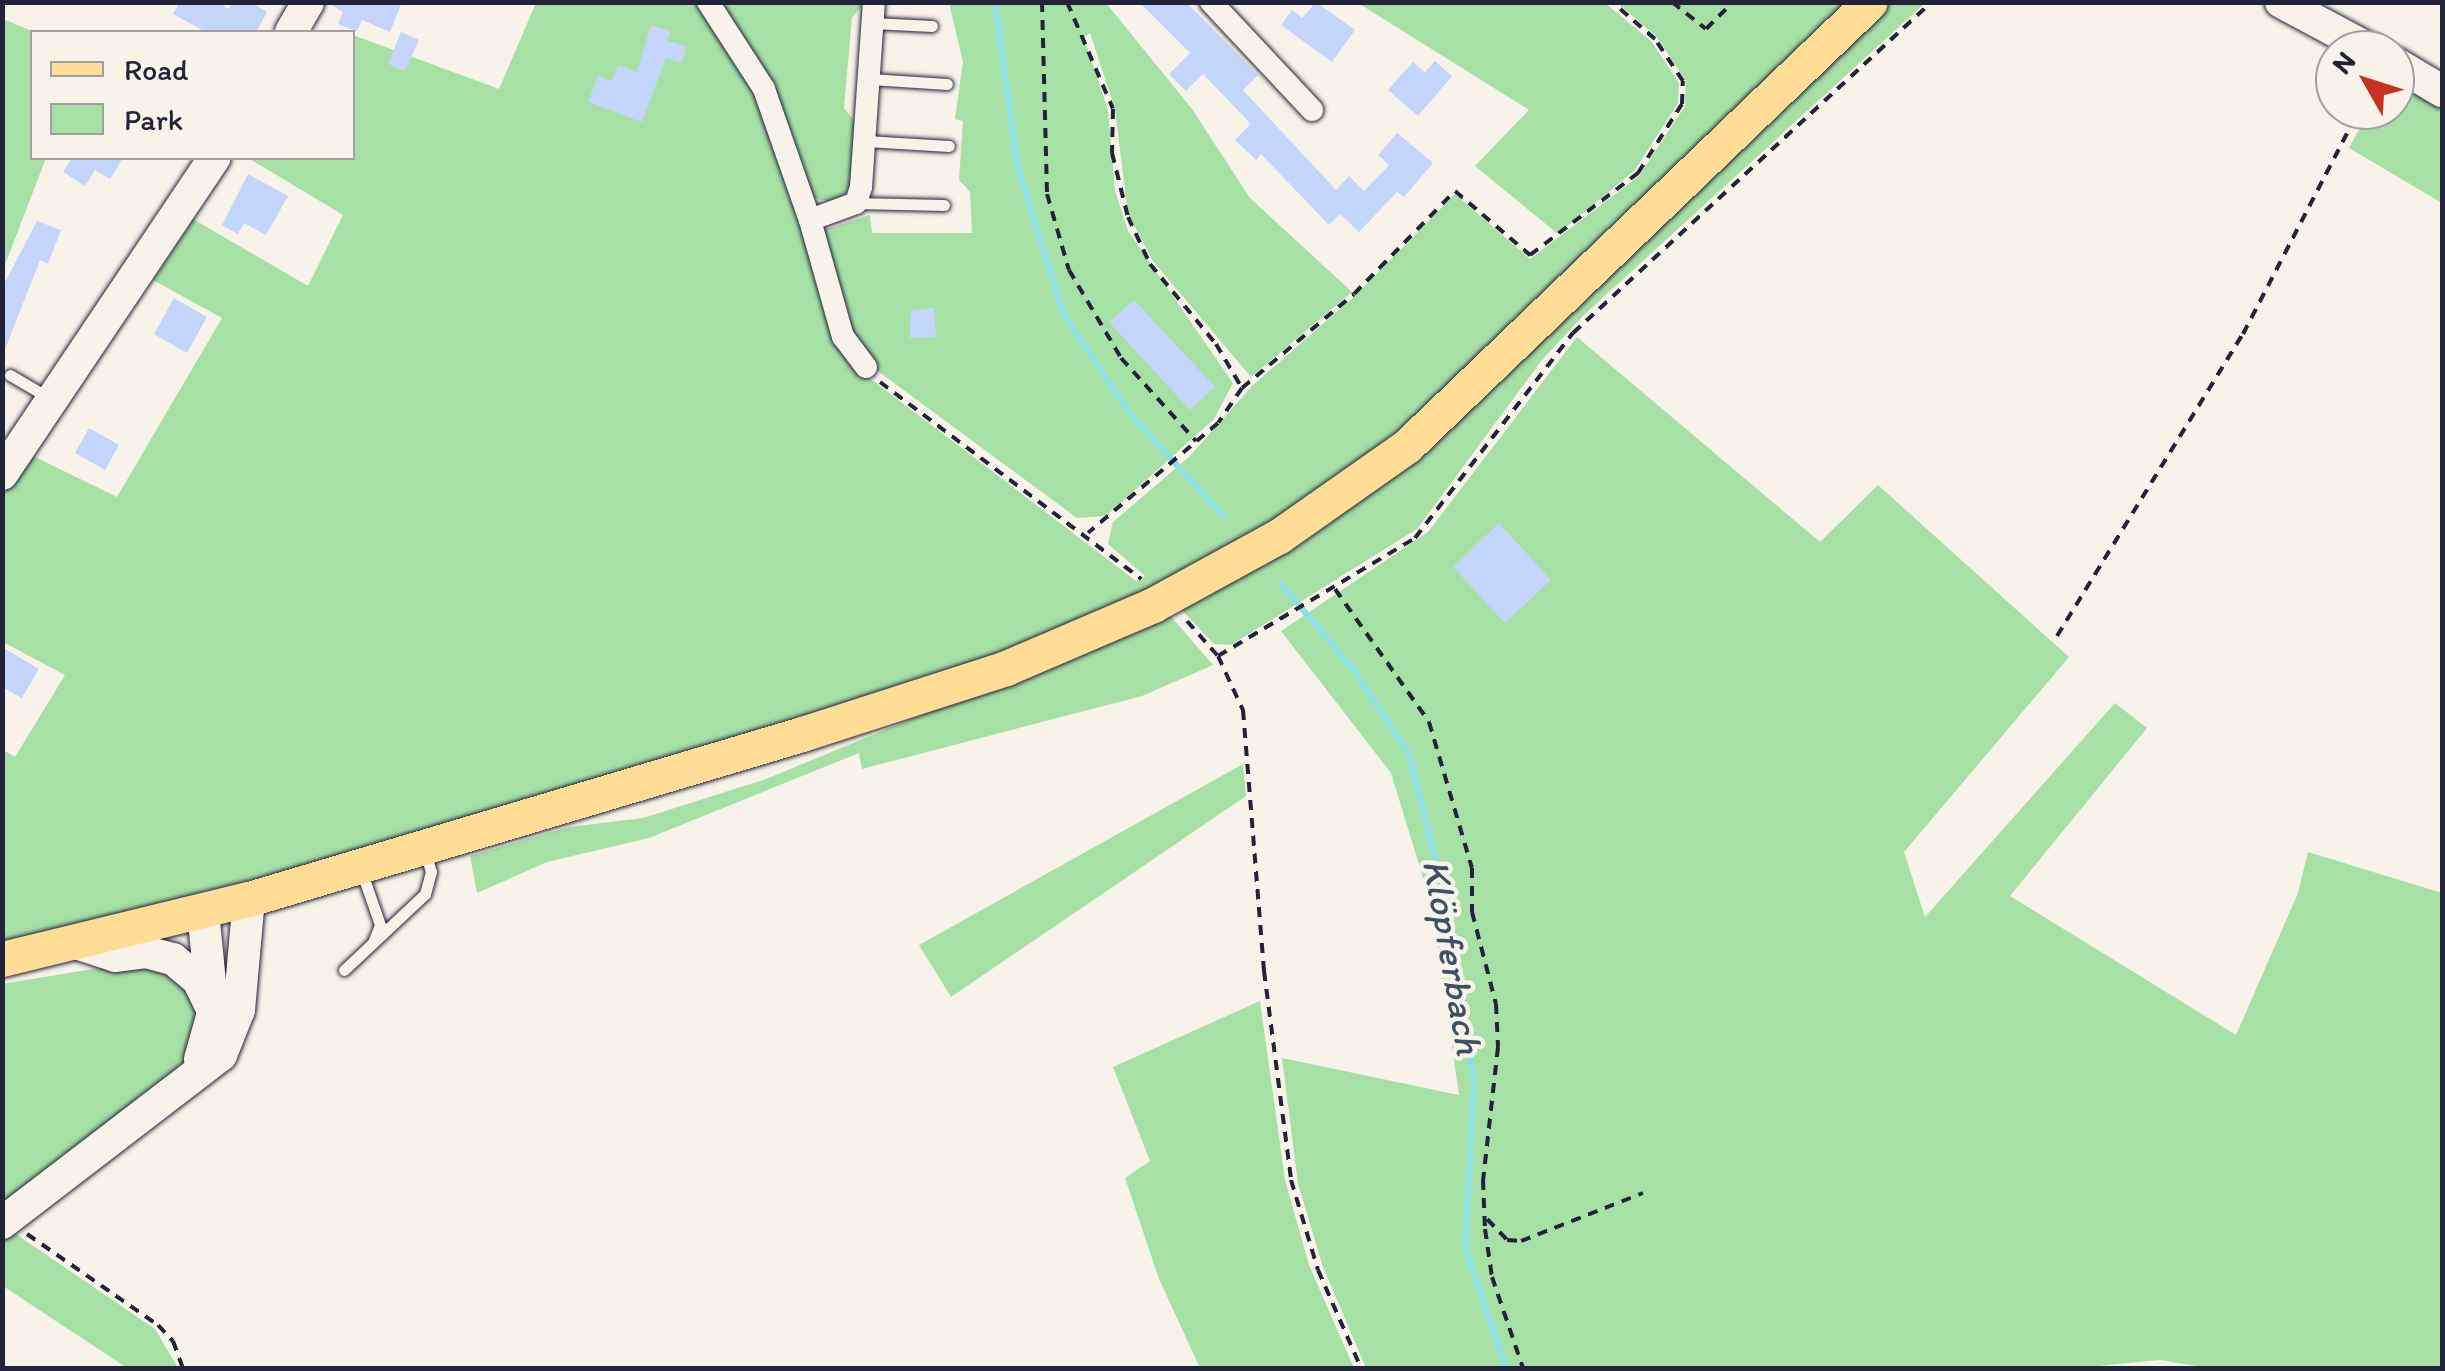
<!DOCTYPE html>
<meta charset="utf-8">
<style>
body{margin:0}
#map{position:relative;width:2445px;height:1371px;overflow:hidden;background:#f7f3e8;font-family:Itim,sans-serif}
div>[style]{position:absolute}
.green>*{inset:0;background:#a6e0a5}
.stream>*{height:6px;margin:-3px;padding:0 3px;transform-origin:3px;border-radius:3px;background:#8ddfe4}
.building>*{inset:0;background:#c4d5fb}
.path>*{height:4px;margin-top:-2px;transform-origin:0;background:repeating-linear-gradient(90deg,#22223b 0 10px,transparent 0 18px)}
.roads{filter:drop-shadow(0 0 2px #22223b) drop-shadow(0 0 2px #22223b)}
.lane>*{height:11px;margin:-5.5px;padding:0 5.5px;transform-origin:5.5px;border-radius:5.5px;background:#f7f3e8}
.street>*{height:22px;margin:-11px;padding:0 11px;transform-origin:11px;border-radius:11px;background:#f7f3e8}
.secondary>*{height:32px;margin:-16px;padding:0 16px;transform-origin:16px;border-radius:16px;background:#f7f3e8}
.primary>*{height:35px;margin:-17.5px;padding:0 17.5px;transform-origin:17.5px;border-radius:17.5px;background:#ffdd96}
span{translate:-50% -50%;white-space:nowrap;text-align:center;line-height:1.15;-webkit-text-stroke:9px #f7f3e8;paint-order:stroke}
.water-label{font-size:38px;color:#3d5165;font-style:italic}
.frame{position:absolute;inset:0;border:5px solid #22223b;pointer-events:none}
.legend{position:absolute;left:30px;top:30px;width:325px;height:130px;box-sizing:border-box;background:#f7f3e8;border:2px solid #a29fa3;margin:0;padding:12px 18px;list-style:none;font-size:30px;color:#22223b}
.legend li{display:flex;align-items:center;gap:20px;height:50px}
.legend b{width:50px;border:2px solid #a29fa3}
.north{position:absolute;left:2315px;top:30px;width:100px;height:100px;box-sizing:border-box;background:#f7f3e8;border:2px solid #a29fa3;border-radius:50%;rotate:309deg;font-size:28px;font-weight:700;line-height:40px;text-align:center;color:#22223b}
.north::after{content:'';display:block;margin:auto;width:35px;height:45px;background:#c8321e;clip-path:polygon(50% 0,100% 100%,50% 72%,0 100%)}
</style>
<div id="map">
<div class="green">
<div style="clip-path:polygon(536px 3px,701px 3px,751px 86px,859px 370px,1136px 581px,1145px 576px,1108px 544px,1113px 522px,1189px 457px,1253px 385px,1356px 295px,1455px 194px,1530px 259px,1639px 176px,1685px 106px,1686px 81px,1656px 36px,1617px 3px,1852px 3px,1407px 430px,1209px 563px,1028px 648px,304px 866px,3px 946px,3px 750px,15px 757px,65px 675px,3px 642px,2px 493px,27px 453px,117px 497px,222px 318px,153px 280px,193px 219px,308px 286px,343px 215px,248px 158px,352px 158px,353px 35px,499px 89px)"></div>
<div style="clip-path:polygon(718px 3px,864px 3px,852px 18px,844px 108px,856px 123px,852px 184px,837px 203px,808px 197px)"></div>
<div style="clip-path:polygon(949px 3px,1106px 3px,1192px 109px,1250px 198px,1352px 292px,1251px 377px,1153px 261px,1128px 214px,1115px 109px,1090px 33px,1084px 38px,1108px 110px,1115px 191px,1128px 231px,1233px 383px,1214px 419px,1106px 516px,1077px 518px,875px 369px,847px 334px,821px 231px,870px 215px,872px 233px,972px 233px,970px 192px,959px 180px,963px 121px,955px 119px,963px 62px)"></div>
<div style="clip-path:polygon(1358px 3px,1605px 3px,1651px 41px,1679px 83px,1678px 103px,1635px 170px,1558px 234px,1475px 166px,1529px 110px)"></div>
<div style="clip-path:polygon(1887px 3px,1925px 3px,1585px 314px,1542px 360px,1417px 529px,1231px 645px,1214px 644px,1179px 607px,1454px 425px)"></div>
<div style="clip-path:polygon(3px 19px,34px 32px,32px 158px,46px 158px,3px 270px)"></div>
<div style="clip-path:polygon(2395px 73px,2442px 101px,2442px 203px,2349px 148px,2370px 110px,2395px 110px)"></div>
<div style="clip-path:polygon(1577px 337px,1820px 542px,1878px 485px,2069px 657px,1904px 852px,1925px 917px,2115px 703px,2147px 728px,2010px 896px,2236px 1035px,2298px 893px,2308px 852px,2442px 893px,2442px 1368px,2209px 1368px,2160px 1360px,2077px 1368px,1366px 1368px,1323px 1267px,1298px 1184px,1282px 1058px,1459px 1095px,1432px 907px,1391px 773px,1281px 631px,1428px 532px)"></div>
<div style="clip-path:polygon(1168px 613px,1213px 665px,1142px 696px,862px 769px,859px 753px,649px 838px,547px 862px,477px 893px,470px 856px,569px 827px,643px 818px,766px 779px)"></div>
<div style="clip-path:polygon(1243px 764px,1246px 796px,951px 997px,919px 945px)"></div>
<div style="clip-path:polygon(147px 960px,200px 998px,193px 1058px,2px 1203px,2px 984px)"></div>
<div style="clip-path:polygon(1260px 1001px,1285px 1180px,1309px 1265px,1354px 1368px,1200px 1368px,1159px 1279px,1125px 1178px,1150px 1161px,1113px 1067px)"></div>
<div style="clip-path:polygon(10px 1230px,155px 1329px,178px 1368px,127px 1368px,3px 1286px,2px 1235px)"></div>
</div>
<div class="stream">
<div style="left:995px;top:2px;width:164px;rotate:82.3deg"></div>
<div style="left:1017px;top:165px;width:155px;rotate:72.7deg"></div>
<div style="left:1063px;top:313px;width:123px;rotate:56.3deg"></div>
<div style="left:1131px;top:415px;width:136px;rotate:47.4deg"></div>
<div style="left:1282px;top:585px;width:110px;rotate:49.8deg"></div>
<div style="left:1353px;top:669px;width:102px;rotate:56.6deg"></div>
<div style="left:1409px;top:754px;width:155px;rotate:75.8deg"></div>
<div style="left:1447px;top:904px;width:180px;rotate:81.4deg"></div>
<div style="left:1474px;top:1082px;width:164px;rotate:93.1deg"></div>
<div style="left:1465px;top:1246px;width:129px;rotate:71.4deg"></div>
</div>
<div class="building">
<div style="clip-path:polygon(180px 2px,217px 2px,229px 9px,233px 2px,250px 2px,267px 12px,256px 32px,206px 32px,173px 14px)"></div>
<div style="clip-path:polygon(328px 2px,402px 2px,390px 32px,362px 20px,357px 31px,338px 24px,343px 12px)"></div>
<div style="clip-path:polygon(1139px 2px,1186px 2px,1258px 75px,1243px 90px,1336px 190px,1349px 176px,1364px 191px,1389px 165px,1378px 155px,1397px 133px,1433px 163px,1404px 197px,1397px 192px,1359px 232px,1340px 214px,1329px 225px,1261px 154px,1256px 160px,1235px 140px,1251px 124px,1203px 74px,1186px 91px,1169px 74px,1190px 53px)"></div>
<div style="clip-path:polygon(1316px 2px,1355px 30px,1332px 62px,1281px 25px,1292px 10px,1302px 18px)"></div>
<div style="clip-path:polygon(651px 25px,670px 31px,667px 41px,686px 46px,682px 63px,666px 58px,642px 122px,588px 102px,598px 76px,612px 81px,618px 65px,637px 72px)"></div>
<div style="clip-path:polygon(401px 32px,419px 40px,405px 71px,388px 64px)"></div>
<div style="clip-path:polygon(1435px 61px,1452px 76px,1418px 116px,1388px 90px,1413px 62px,1425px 72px)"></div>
<div style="clip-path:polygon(72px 158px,123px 158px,110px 179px,95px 170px,85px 186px,63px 172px)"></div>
<div style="clip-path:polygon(248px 174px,288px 196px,266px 235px,244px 223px,238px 234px,222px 225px)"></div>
<div style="clip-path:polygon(37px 221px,61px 230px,48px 264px,40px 260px,2px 357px,2px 288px)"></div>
<div style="clip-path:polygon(174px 298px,207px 317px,187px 353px,154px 334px)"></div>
<div style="clip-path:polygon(1134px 300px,1215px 387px,1190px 410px,1109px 322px)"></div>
<div style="clip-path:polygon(934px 308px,936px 337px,910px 338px,911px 310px)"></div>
<div style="clip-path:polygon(89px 428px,119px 445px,105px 470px,75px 453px)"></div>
<div style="clip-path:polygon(1499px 523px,1551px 580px,1505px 623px,1453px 567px)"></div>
<div style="clip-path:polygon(2px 647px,39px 669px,22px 698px,2px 687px)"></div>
</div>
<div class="path">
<div style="left:1042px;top:2px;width:192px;rotate:88.5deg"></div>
<div style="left:1047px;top:194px;width:79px;rotate:73.9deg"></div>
<div style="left:1069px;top:270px;width:102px;rotate:59.4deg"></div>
<div style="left:1121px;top:358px;width:112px;rotate:47.9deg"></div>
<div style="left:1067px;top:2px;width:116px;rotate:66.7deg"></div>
<div style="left:1113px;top:109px;width:44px;rotate:91.3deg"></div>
<div style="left:1112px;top:153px;width:66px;rotate:76deg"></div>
<div style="left:1128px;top:217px;width:52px;rotate:64.9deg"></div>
<div style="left:1150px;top:264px;width:104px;rotate:50.5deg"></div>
<div style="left:1216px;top:344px;width:51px;rotate:59.4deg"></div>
<div style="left:1242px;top:388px;width:42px;rotate:124.4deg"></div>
<div style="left:1218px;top:423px;width:170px;rotate:139.8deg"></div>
<div style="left:1672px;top:2px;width:43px;rotate:38.5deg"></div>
<div style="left:1706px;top:29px;width:38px;rotate:-45deg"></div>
<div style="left:880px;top:382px;width:327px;rotate:37deg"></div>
<div style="left:1242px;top:388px;width:146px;rotate:-40deg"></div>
<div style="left:1354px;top:294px;width:144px;rotate:-45.6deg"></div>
<div style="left:1455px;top:191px;width:99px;rotate:40.5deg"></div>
<div style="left:1530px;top:255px;width:136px;rotate:-37.2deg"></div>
<div style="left:1638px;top:173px;width:82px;rotate:-57.5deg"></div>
<div style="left:1682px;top:104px;width:23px;rotate:-88deg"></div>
<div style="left:1683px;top:81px;width:50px;rotate:-123.7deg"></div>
<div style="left:1655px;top:39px;width:57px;rotate:-139.3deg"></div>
<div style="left:1335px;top:589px;width:163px;rotate:54.7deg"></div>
<div style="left:1429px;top:722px;width:152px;rotate:73.6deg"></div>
<div style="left:1472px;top:868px;width:44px;rotate:90deg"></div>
<div style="left:1472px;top:912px;width:95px;rotate:75.4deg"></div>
<div style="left:1496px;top:1004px;width:43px;rotate:87.3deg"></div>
<div style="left:1498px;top:1047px;width:134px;rotate:96.4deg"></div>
<div style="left:1483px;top:1180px;width:49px;rotate:87.7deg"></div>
<div style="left:1485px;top:1229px;width:49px;rotate:81.7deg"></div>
<div style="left:1492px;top:1277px;width:96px;rotate:71.2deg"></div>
<div style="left:1187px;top:621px;width:47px;rotate:48.5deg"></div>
<div style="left:1218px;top:656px;width:60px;rotate:65.2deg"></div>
<div style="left:1243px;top:710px;width:262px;rotate:85.4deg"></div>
<div style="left:1264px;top:971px;width:211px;rotate:82.6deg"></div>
<div style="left:1291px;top:1180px;width:94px;rotate:73.3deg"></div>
<div style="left:1318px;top:1270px;width:107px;rotate:66.3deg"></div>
<div style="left:2057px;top:636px;width:355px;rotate:-58.4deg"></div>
<div style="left:2243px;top:334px;width:252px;rotate:-62.6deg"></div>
<div style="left:1218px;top:656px;width:230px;rotate:-30.9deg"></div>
<div style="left:1415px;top:538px;width:259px;rotate:-52.4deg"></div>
<div style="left:1573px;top:333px;width:488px;rotate:-42.7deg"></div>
<div style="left:1487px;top:1219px;width:29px;rotate:46deg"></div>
<div style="left:1507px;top:1240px;width:14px;rotate:4deg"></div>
<div style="left:1521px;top:1241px;width:131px;rotate:-21.5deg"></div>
<div style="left:27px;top:1234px;width:160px;rotate:34.8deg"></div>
<div style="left:158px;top:1325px;width:22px;rotate:47deg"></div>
<div style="left:173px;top:1341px;width:29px;rotate:70deg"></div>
</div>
<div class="roads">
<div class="lane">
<div style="left:873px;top:23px;width:59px;rotate:2.9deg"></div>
<div style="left:870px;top:79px;width:77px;rotate:3.7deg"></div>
<div style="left:866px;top:141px;width:83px;rotate:3.4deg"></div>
<div style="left:856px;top:203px;width:88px;rotate:1.3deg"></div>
<div style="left:10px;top:375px;width:45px;rotate:30.5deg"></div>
<div style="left:361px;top:870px;width:58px;rotate:70.9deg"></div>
<div style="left:380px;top:925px;width:18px;rotate:112deg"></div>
<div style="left:344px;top:970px;width:111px;rotate:-43.2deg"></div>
<div style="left:425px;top:894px;width:23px;rotate:-75deg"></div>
<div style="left:431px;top:872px;width:22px;rotate:-106deg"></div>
</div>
<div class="street">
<div style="left:708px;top:2px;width:103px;rotate:57.2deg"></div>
<div style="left:764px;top:89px;width:139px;rotate:70.7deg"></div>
<div style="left:1211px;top:2px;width:148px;rotate:46.9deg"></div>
<div style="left:866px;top:367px;width:38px;rotate:-127deg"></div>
<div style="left:843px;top:337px;width:122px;rotate:-105.8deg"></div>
<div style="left:810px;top:220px;width:49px;rotate:-20.3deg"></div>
<div style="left:856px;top:203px;width:17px;rotate:-73deg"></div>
<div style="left:861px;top:187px;width:185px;rotate:-86deg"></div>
</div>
<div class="secondary">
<div style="left:2281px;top:2px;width:102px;rotate:28.1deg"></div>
<div style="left:291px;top:32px;width:34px;rotate:-60deg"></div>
<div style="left:2395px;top:63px;width:55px;rotate:30.8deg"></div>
<div style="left:2px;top:474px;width:381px;rotate:-56.1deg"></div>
<div style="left:79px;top:944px;width:38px;rotate:18deg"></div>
<div style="left:115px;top:956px;width:31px;rotate:-7deg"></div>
<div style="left:146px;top:952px;width:28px;rotate:15deg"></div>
<div style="left:173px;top:959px;width:33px;rotate:40deg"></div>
<div style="left:198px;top:980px;width:30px;rotate:64deg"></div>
<div style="left:200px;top:1059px;width:48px;rotate:-74.2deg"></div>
<div style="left:213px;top:1013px;width:102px;rotate:-95.6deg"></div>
<div style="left:2px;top:1223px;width:276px;rotate:-37.5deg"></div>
<div style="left:221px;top:1055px;width:48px;rotate:-68.2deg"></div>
<div style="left:239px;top:1010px;width:111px;rotate:-84.9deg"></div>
</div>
<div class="primary">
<div style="left:2px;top:959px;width:254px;rotate:-13.7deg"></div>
<div style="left:249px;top:899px;width:577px;rotate:-16.61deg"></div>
<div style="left:802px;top:734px;width:214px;rotate:-17.9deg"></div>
<div style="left:1006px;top:668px;width:160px;rotate:-23.2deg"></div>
<div style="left:1153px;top:605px;width:144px;rotate:-28.7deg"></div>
<div style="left:1279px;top:536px;width:156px;rotate:-35.1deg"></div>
<div style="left:1407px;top:446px;width:641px;rotate:-43.8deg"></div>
</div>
</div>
<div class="water-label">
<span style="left:1452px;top:957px;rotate:80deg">Klöpferbach</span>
</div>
<div class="frame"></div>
<ul class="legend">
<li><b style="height:12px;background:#ffdd96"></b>Road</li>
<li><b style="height:28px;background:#a6e0a5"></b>Park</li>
</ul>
<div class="north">N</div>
</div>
